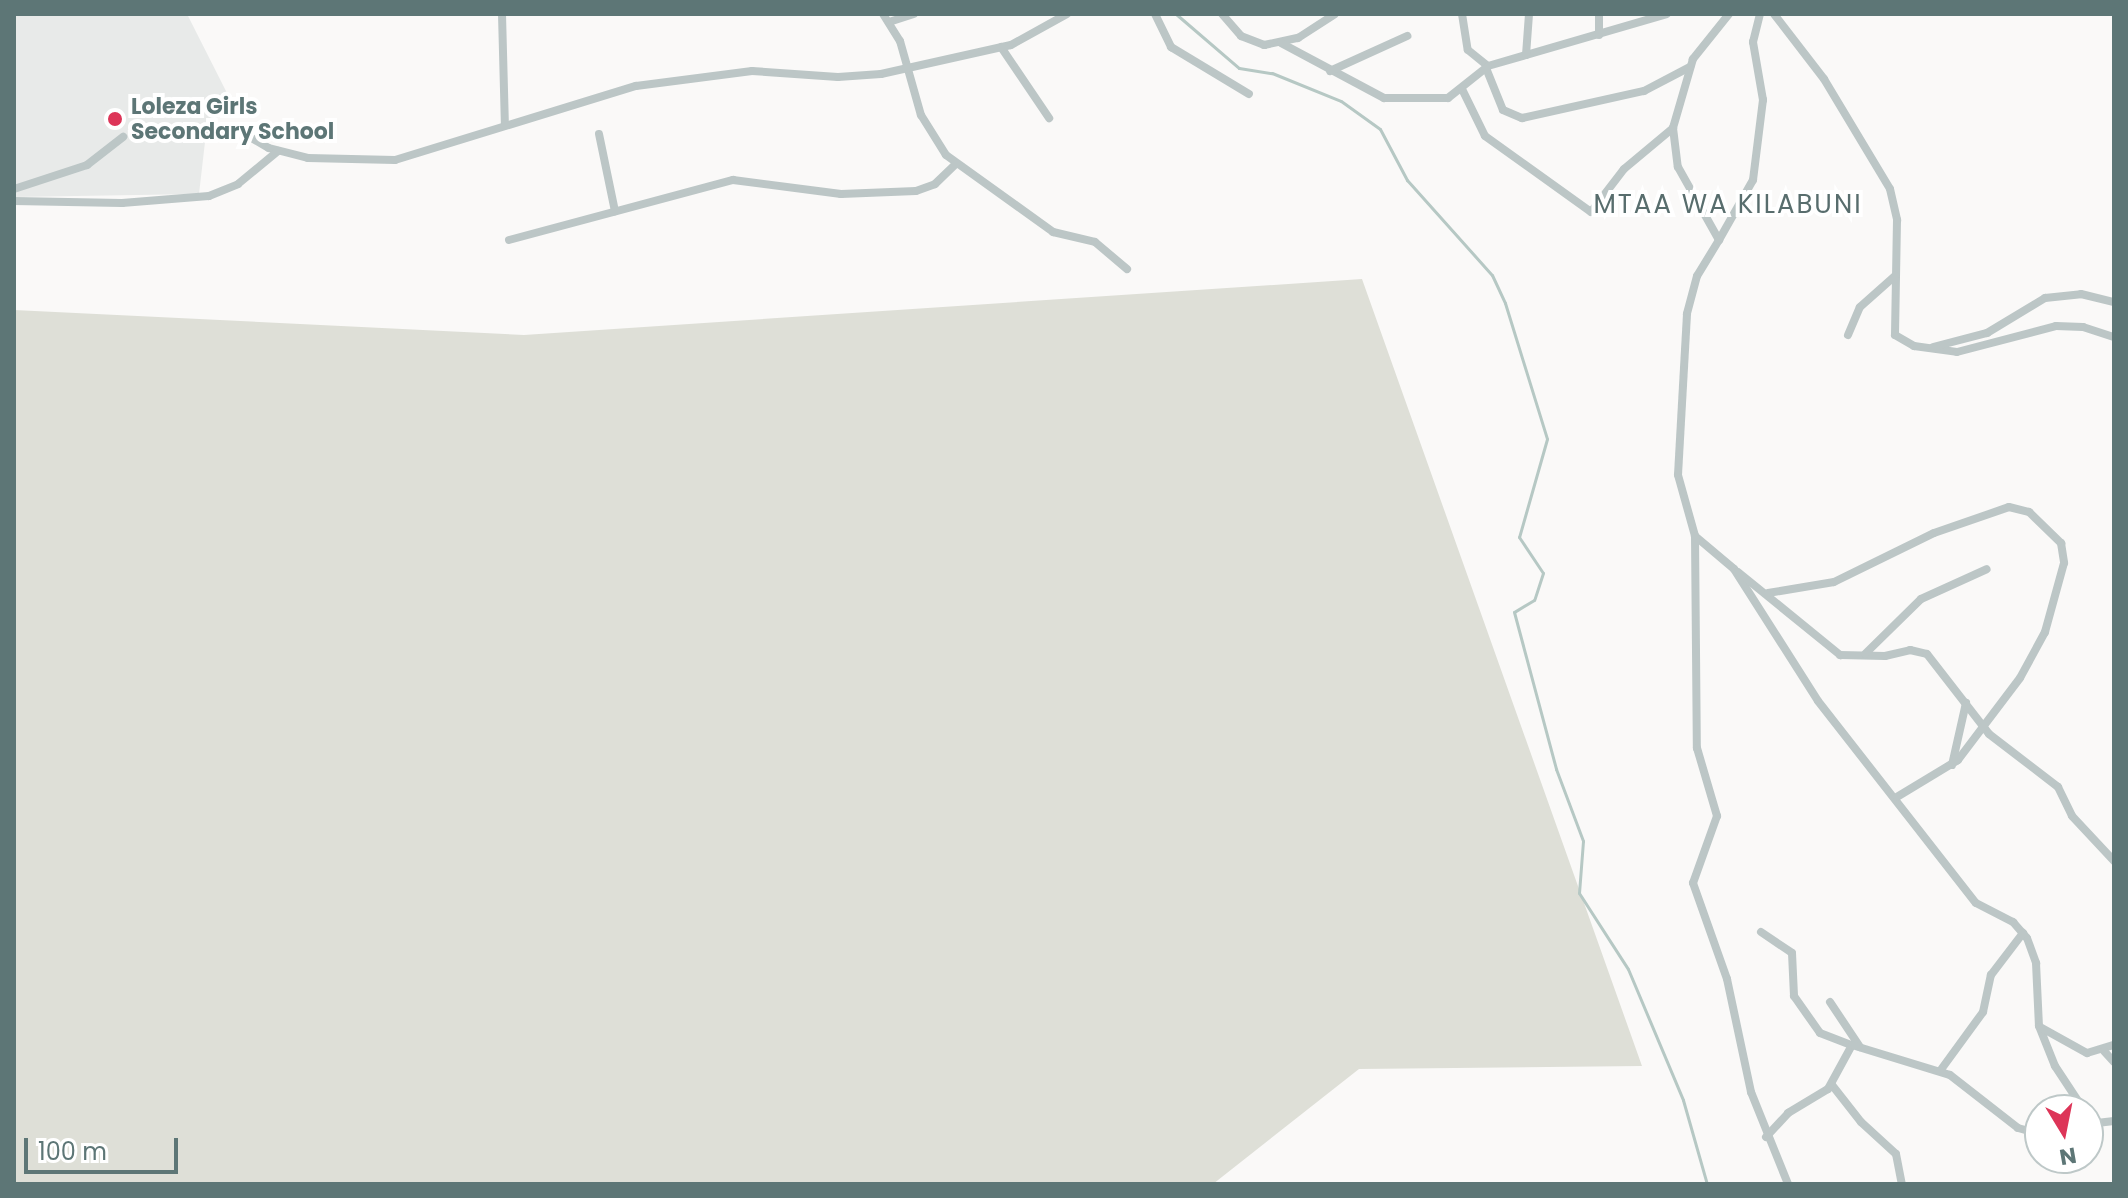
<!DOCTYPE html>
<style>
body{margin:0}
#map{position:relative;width:2128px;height:1198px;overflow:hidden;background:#faf9f8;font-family:Poppins,sans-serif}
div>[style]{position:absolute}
.built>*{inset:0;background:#e8eae9}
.green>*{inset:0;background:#dedfd7}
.stream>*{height:3px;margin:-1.5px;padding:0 1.5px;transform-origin:1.5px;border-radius:1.5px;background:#b6c8c4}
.street>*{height:8px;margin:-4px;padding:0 4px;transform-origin:4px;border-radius:4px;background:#bcc6c6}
.dots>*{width:22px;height:22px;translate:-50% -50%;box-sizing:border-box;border:4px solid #fff;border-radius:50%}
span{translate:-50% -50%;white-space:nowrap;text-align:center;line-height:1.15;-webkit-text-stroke:8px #fff;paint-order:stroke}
.poi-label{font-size:22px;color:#5d7676;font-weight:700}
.left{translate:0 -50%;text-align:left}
.quarter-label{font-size:26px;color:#586d6d;letter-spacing:2px}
.frame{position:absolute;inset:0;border:16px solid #5d7676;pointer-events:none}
.north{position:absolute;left:2024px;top:1094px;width:80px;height:80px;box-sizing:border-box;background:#fff;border:2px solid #bec8c8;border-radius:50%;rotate:170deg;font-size:22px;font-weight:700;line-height:32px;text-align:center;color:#5d7676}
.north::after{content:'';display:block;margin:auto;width:28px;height:36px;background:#dd3558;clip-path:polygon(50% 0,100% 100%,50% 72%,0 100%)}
.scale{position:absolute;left:24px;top:1138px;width:154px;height:36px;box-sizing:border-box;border:4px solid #5d7676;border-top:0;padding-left:10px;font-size:24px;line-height:28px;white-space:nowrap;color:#5d7676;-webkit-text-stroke:6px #fff;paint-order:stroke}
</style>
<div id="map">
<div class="built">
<div style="clip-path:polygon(14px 14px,187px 14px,229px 97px,205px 142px,199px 194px,14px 197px)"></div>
</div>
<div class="green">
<div style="clip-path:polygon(1362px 279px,1642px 1066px,1359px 1069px,1213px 1184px,14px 1184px,14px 310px,524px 335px)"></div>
</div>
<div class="stream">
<div style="left:1176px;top:14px;width:83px;rotate:40.6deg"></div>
<div style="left:1239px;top:68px;width:33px;rotate:9deg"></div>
<div style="left:1272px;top:73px;width:74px;rotate:22.1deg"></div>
<div style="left:1341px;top:101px;width:48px;rotate:35.7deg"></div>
<div style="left:1380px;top:129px;width:58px;rotate:62.1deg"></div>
<div style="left:1407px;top:180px;width:127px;rotate:48.2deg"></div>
<div style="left:1492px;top:275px;width:31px;rotate:65deg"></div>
<div style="left:1505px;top:303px;width:142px;rotate:72.8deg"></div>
<div style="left:1547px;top:439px;width:102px;rotate:105.9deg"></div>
<div style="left:1519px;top:537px;width:43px;rotate:56.3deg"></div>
<div style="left:1543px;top:573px;width:28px;rotate:108deg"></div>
<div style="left:1534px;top:600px;width:23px;rotate:149deg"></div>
<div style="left:1514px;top:612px;width:163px;rotate:75deg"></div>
<div style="left:1556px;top:769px;width:77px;rotate:69.4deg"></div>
<div style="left:1583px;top:841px;width:52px;rotate:94.4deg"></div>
<div style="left:1579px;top:893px;width:90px;rotate:57.2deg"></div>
<div style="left:1628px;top:969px;width:142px;rotate:67.2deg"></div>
<div style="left:1683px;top:1100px;width:87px;rotate:74.1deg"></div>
</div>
<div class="street">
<div style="left:502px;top:14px;width:111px;rotate:88.5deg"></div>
<div style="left:883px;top:14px;width:32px;rotate:58deg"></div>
<div style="left:900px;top:41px;width:77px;rotate:74.2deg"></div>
<div style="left:921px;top:115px;width:47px;rotate:58deg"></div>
<div style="left:946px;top:155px;width:132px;rotate:35.7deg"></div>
<div style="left:1053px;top:232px;width:43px;rotate:13.4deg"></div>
<div style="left:1095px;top:242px;width:42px;rotate:40.2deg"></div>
<div style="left:1155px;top:14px;width:37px;rotate:64deg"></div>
<div style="left:1171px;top:47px;width:91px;rotate:31.1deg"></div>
<div style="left:1222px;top:14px;width:29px;rotate:49deg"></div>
<div style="left:1241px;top:36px;width:25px;rotate:21deg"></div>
<div style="left:1264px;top:45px;width:35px;rotate:-12deg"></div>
<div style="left:1298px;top:38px;width:44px;rotate:-33deg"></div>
<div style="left:1462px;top:14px;width:36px;rotate:81deg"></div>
<div style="left:1468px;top:50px;width:26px;rotate:39deg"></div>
<div style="left:1488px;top:66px;width:186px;rotate:-16.2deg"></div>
<div style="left:1599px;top:14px;width:21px;rotate:90deg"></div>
<div style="left:1729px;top:14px;width:58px;rotate:128.7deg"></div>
<div style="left:1693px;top:59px;width:72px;rotate:106.2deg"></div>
<div style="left:1673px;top:128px;width:39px;rotate:83deg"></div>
<div style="left:1678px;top:167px;width:84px;rotate:60.7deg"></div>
<div style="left:1719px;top:240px;width:42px;rotate:121.4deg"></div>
<div style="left:1697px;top:276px;width:39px;rotate:105deg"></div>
<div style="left:1687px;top:314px;width:161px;rotate:93.2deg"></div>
<div style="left:1678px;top:475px;width:63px;rotate:74.4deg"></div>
<div style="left:1695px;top:536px;width:51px;rotate:40.2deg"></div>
<div style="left:1734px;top:569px;width:156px;rotate:57.5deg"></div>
<div style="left:1818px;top:701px;width:256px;rotate:52deg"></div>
<div style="left:1976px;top:903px;width:42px;rotate:27.2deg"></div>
<div style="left:2013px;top:922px;width:21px;rotate:49deg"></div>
<div style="left:2027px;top:938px;width:27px;rotate:70deg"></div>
<div style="left:2036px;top:963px;width:63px;rotate:87.3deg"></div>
<div style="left:2039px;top:1026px;width:43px;rotate:68.2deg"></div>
<div style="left:2055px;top:1066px;width:53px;rotate:56.6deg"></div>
<div style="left:1774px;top:14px;width:82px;rotate:52.4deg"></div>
<div style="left:1824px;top:79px;width:128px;rotate:59deg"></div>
<div style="left:1890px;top:189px;width:32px;rotate:77deg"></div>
<div style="left:1897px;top:220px;width:115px;rotate:91deg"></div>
<div style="left:1895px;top:335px;width:22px;rotate:30deg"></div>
<div style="left:1914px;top:346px;width:43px;rotate:7.9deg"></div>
<div style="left:1957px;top:352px;width:102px;rotate:-14.7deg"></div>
<div style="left:2056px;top:326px;width:27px;rotate:2deg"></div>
<div style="left:2083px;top:327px;width:33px;rotate:18deg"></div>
<div style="left:889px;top:22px;width:26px;rotate:-18deg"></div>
<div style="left:1281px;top:43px;width:117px;rotate:28.1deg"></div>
<div style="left:1384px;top:98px;width:64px"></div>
<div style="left:1448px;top:98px;width:50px;rotate:-38.5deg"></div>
<div style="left:1001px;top:47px;width:86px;rotate:55.9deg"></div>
<div style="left:1526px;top:55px;width:41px;rotate:-85.8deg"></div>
<div style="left:1486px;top:68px;width:45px;rotate:68deg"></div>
<div style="left:1503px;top:110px;width:21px;rotate:23deg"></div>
<div style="left:1522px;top:118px;width:125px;rotate:-12.5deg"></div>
<div style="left:1644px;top:91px;width:52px;rotate:-27.6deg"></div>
<div style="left:1330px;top:71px;width:85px;rotate:-24.4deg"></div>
<div style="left:1462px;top:89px;width:52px;rotate:63.9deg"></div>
<div style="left:1485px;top:136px;width:130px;rotate:35.6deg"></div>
<div style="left:1591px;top:212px;width:54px;rotate:-52.5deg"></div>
<div style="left:1624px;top:169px;width:64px;rotate:-39.9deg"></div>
<div style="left:241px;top:132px;width:32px;rotate:30deg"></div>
<div style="left:269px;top:148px;width:40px;rotate:14.4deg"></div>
<div style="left:308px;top:158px;width:87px;rotate:1.3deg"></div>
<div style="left:395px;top:160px;width:252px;rotate:-17.1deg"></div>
<div style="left:636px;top:86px;width:117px;rotate:-7.4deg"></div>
<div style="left:752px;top:71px;width:86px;rotate:4deg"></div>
<div style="left:838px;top:77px;width:43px;rotate:-4deg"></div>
<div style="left:881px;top:74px;width:133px;rotate:-12.6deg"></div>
<div style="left:1011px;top:45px;width:64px;rotate:-29deg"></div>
<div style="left:599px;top:134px;width:79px;rotate:78.3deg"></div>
<div style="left:14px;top:189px;width:77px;rotate:-18.2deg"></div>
<div style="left:87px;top:165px;width:46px;rotate:-37.9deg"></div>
<div style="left:14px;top:201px;width:108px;rotate:1.1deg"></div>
<div style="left:122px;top:203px;width:87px;rotate:-4.6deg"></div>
<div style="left:209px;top:196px;width:31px;rotate:-22deg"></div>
<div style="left:238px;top:184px;width:52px;rotate:-39.5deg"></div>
<div style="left:509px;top:240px;width:232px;rotate:-15deg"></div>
<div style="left:733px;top:180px;width:109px;rotate:7.4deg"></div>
<div style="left:841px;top:194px;width:75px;rotate:-2.3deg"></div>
<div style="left:916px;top:191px;width:20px;rotate:-20deg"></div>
<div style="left:935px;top:184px;width:29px;rotate:-44deg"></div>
<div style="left:1719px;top:240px;width:69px;rotate:-60.5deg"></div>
<div style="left:1753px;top:180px;width:81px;rotate:-82.9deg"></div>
<div style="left:1763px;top:100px;width:59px;rotate:-99.8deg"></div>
<div style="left:1753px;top:42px;width:29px;rotate:-76deg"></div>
<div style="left:1848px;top:335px;width:30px;rotate:-67deg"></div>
<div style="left:1860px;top:307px;width:47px;rotate:-41.5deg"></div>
<div style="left:1933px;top:347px;width:56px;rotate:-14.5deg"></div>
<div style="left:1987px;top:333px;width:68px;rotate:-31.1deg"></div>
<div style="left:2045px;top:298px;width:36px;rotate:-6deg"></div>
<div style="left:2081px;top:294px;width:34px;rotate:14deg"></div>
<div style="left:1695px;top:536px;width:212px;rotate:89.5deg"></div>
<div style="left:1697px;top:748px;width:71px;rotate:73.6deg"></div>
<div style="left:1717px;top:816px;width:71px;rotate:109.7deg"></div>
<div style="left:1693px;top:883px;width:102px;rotate:70.5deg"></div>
<div style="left:1727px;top:979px;width:116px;rotate:78deg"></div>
<div style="left:1751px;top:1092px;width:99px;rotate:68.1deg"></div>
<div style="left:1738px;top:572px;width:132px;rotate:39.1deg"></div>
<div style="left:1840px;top:655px;width:45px;rotate:1.3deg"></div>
<div style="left:1885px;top:656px;width:26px;rotate:-13deg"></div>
<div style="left:1910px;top:650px;width:17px;rotate:13deg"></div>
<div style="left:1927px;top:654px;width:101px;rotate:52.2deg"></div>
<div style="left:1989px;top:734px;width:87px;rotate:37.5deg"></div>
<div style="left:2058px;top:787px;width:32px;rotate:64deg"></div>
<div style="left:2072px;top:816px;width:62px;rotate:47deg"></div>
<div style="left:1768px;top:593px;width:67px;rotate:-9.5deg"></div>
<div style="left:1834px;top:582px;width:111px;rotate:-26.1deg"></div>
<div style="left:1934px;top:533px;width:79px;rotate:-19.1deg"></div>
<div style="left:2009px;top:507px;width:21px;rotate:14deg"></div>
<div style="left:2029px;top:512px;width:45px;rotate:44.1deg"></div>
<div style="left:2061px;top:543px;width:20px;rotate:81deg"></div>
<div style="left:2064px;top:563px;width:72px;rotate:105.4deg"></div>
<div style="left:2045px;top:632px;width:52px;rotate:118.5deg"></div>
<div style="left:2020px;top:678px;width:103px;rotate:127.1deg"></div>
<div style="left:1958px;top:760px;width:71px;rotate:148.8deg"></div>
<div style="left:1865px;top:654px;width:78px;rotate:-44.5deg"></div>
<div style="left:1921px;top:599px;width:72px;rotate:-24.4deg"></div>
<div style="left:1952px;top:765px;width:64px;rotate:-77.3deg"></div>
<div style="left:1761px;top:932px;width:37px;rotate:34deg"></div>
<div style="left:1792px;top:953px;width:43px;rotate:87.3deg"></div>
<div style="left:1794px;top:996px;width:45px;rotate:54.9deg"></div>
<div style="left:1820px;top:1033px;width:34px;rotate:21deg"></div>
<div style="left:1830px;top:1002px;width:54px;rotate:56.3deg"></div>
<div style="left:2040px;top:1027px;width:54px;rotate:29deg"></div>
<div style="left:2087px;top:1053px;width:28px;rotate:-17deg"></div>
<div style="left:2104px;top:1051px;width:15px;rotate:48deg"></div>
<div style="left:1940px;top:1071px;width:73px;rotate:-53.9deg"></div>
<div style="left:1983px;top:1012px;width:38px;rotate:-78deg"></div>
<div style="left:1991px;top:975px;width:53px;rotate:-52.7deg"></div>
<div style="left:1832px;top:1085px;width:47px;rotate:51.9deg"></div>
<div style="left:1861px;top:1122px;width:47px;rotate:42.4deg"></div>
<div style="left:1896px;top:1154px;width:31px;rotate:79deg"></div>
<div style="left:2088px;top:1115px;width:12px;rotate:42deg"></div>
<div style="left:2097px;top:1123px;width:17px;rotate:-7deg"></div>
<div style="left:1766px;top:1137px;width:33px;rotate:-47deg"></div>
<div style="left:1788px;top:1113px;width:47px;rotate:-31deg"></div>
<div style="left:1828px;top:1089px;width:50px;rotate:-61.4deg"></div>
<div style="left:1852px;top:1045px;width:102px;rotate:17deg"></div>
<div style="left:1950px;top:1075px;width:86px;rotate:37.9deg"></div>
<div style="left:2018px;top:1128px;width:23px;rotate:15deg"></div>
</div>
<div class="dots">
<div style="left:115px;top:119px;background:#dd3558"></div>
</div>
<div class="poi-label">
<span class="left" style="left:131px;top:119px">Loleza Girls<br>Secondary School</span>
</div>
<div class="quarter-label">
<span style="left:1728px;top:205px">MTAA WA KILABUNI</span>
</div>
<div class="frame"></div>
<div class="north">N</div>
<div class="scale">100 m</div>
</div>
